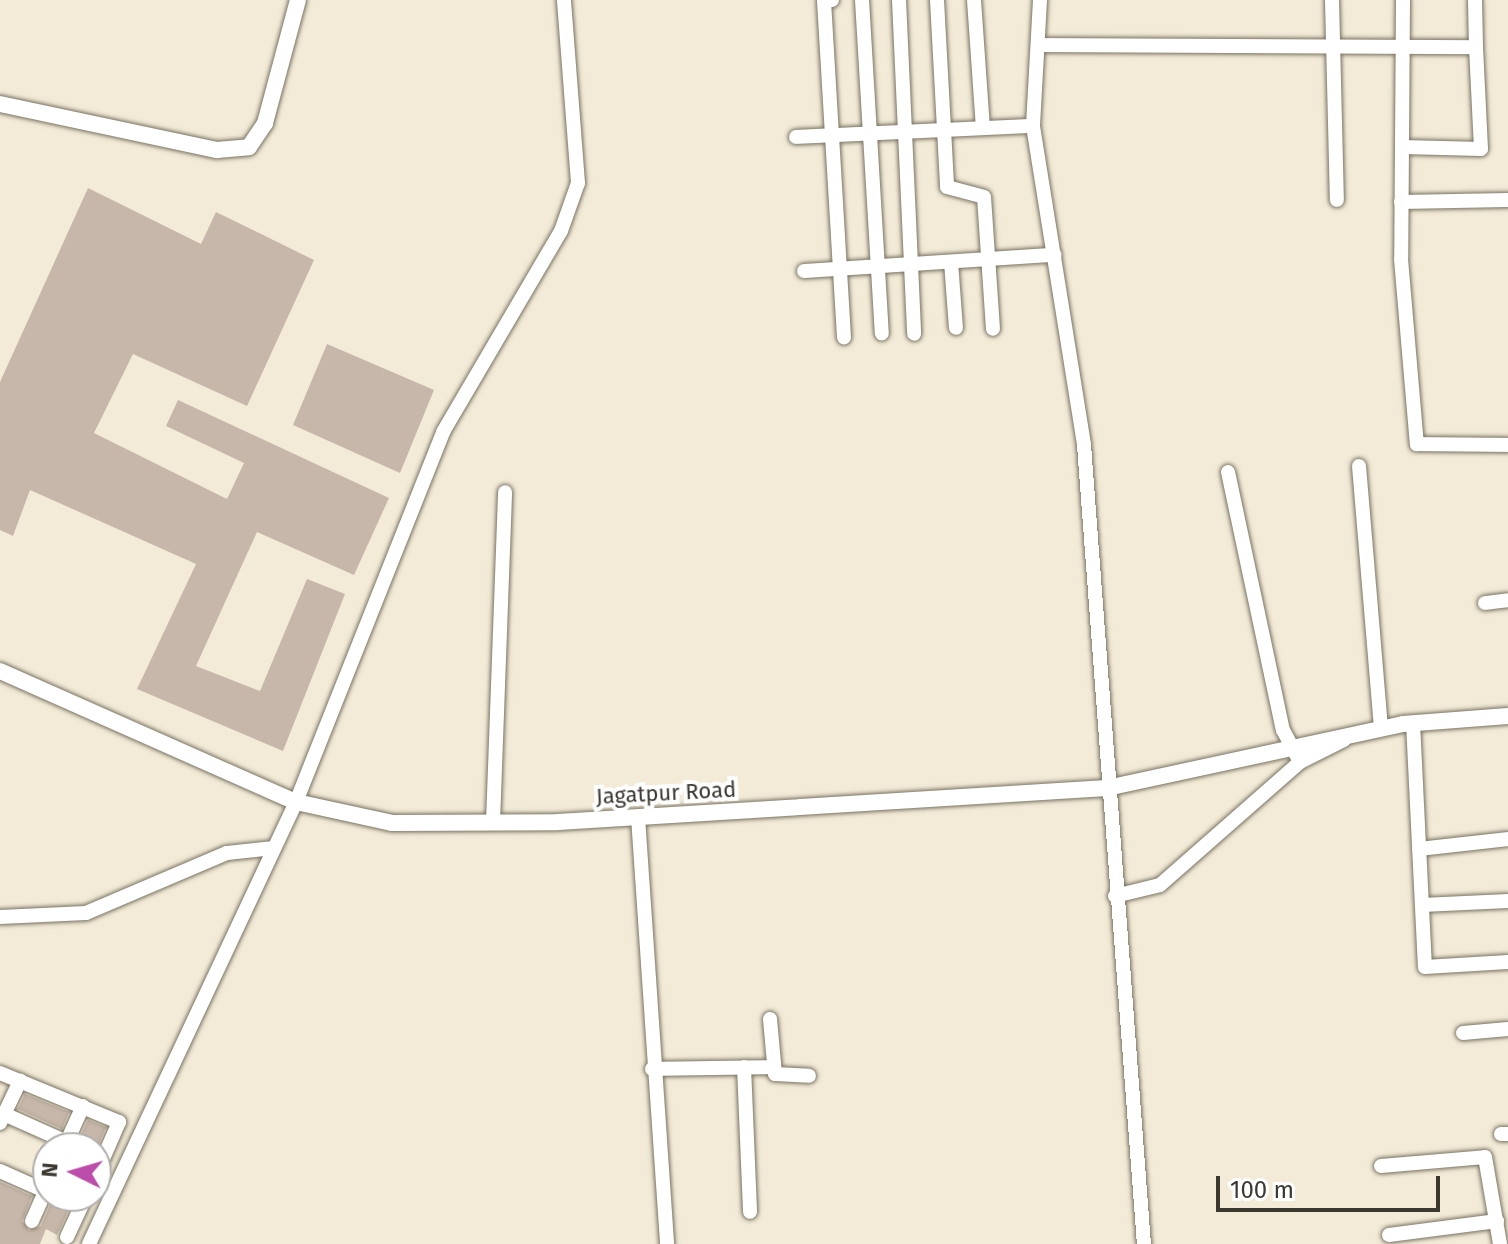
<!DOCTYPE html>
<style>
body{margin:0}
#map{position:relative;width:1508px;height:1244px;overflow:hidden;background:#f3ebd8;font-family:"Fira Sans",sans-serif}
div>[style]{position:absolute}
.building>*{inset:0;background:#c7b7aa}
.roads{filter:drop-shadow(0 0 2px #7a7262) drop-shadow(0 0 2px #7a7262)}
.minor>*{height:14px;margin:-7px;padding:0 7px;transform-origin:7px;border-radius:7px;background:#fff}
.tertiary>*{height:16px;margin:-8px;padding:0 8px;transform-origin:8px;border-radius:8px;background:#fff}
span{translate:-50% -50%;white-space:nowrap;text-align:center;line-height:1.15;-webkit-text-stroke:8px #fff;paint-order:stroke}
.street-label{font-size:22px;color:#3b3830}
.north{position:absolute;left:32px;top:1132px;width:80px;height:80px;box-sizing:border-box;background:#fff;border:2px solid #b1afac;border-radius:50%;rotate:275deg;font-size:22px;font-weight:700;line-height:32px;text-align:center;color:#3b3830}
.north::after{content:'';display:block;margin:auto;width:28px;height:36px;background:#bc4daa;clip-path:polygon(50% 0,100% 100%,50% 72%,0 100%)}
.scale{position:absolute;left:1216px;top:1176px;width:224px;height:36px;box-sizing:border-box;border:4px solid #3b3830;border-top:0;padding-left:10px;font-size:24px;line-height:28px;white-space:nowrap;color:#3b3830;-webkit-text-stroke:6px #fff;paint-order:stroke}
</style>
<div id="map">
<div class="building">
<div style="clip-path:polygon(88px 188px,201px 244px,216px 212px,314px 260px,247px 406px,133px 354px,94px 433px,227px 499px,244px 463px,166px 426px,178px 400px,389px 498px,354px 575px,257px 532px,196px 666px,260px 691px,307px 579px,345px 594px,283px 751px,137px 689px,196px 564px,30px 490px,13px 536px,0 530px,0 382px)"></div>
<div style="clip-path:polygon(327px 344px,434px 390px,400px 473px,293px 425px)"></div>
<div style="clip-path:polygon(25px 1094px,69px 1112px,62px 1129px,18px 1109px)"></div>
<div style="clip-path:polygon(88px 1120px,106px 1127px,97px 1148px,75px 1148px)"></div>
<div style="clip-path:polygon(0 1182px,32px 1196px,22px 1221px,29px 1230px,41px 1226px,54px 1196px,75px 1196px,57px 1235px,46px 1229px,40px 1244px,0 1244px)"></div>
</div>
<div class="roads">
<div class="minor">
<div style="left:832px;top:0;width:8px;rotate:173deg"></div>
<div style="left:824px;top:1px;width:337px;rotate:86.6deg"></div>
<div style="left:862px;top:0;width:334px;rotate:86.6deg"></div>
<div style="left:899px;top:0;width:334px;rotate:87.4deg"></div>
<div style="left:937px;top:0;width:187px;rotate:86.9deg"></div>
<div style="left:947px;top:187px;width:38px;rotate:15deg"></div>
<div style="left:984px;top:197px;width:132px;rotate:86.1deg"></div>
<div style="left:974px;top:0;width:128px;rotate:86deg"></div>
<div style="left:1040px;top:0;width:126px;rotate:93.2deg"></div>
<div style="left:1033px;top:126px;width:323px;rotate:80.9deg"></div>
<div style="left:1084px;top:445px;width:801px;rotate:85.71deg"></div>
<div style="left:1332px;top:0;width:200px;rotate:88.6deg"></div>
<div style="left:1403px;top:0;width:259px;rotate:90.4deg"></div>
<div style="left:1401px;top:259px;width:186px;rotate:85.1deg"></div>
<div style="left:1417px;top:444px;width:91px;rotate:0.6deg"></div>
<div style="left:1475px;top:0;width:47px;rotate:88.8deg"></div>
<div style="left:1039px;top:45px;width:437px;rotate:0.3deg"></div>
<div style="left:1476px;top:47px;width:102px;rotate:87.2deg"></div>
<div style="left:1481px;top:149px;width:79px;rotate:-178.5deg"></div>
<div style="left:796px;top:137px;width:237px;rotate:-2.7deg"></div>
<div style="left:1401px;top:202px;width:107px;rotate:-1.1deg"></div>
<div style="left:951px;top:262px;width:66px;rotate:85.7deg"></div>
<div style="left:804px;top:271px;width:251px;rotate:-3.7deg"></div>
<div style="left:1359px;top:466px;width:263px;rotate:85.2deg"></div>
<div style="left:1228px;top:472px;width:264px;rotate:78deg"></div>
<div style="left:1283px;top:730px;width:36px;rotate:62deg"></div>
<div style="left:1485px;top:603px;width:23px;rotate:-7deg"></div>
<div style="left:1413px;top:723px;width:244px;rotate:87.2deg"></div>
<div style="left:1425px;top:967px;width:83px;rotate:-3.4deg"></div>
<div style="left:638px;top:817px;width:428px;rotate:86.1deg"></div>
<div style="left:493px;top:822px;width:330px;rotate:-87.9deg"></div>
<div style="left:1419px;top:849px;width:90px;rotate:-6.4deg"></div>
<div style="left:1115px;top:896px;width:46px;rotate:-13.7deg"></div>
<div style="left:1160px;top:885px;width:186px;rotate:-41.3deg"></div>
<div style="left:1300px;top:762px;width:49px;rotate:-26.6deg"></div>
<div style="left:1422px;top:905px;width:86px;rotate:-2.7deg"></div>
<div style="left:0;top:917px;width:86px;rotate:-2.7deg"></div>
<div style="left:86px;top:913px;width:153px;rotate:-23.1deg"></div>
<div style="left:227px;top:853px;width:47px;rotate:-6.1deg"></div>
<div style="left:770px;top:1019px;width:55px;rotate:84.8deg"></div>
<div style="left:775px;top:1074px;width:34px;rotate:3deg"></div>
<div style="left:1463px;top:1033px;width:45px;rotate:-5.1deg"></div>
<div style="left:744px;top:1067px;width:145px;rotate:87.6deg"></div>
<div style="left:652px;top:1069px;width:122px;rotate:-0.9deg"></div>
<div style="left:0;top:1073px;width:129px;rotate:22.4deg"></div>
<div style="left:119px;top:1122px;width:58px;rotate:113.5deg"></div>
<div style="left:4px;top:1114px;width:69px;rotate:24deg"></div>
<div style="left:0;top:1123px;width:47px;rotate:-64.5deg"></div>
<div style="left:1501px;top:1134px;width:7px"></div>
<div style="left:64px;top:1148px;width:46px;rotate:-65.7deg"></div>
<div style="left:1381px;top:1166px;width:104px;rotate:-4.9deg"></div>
<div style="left:1485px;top:1157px;width:88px;rotate:80.2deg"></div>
<div style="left:0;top:1171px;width:49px;rotate:24deg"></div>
<div style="left:32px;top:1221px;width:39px;rotate:-66deg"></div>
<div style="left:1389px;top:1235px;width:109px;rotate:-7.4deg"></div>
<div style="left:67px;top:1237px;width:45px;rotate:-65.1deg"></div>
<div style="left:89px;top:1244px;width:488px;rotate:-64.9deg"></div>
<div style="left:296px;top:802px;width:398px;rotate:-68.3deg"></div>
<div style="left:443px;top:432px;width:233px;rotate:-59.6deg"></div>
<div style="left:561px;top:231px;width:51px;rotate:-70.5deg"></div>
<div style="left:578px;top:183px;width:184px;rotate:-94.4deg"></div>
</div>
<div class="tertiary">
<div style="left:0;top:104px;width:222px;rotate:12deg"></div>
<div style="left:217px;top:150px;width:32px;rotate:-5deg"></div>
<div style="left:249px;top:147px;width:29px;rotate:-56deg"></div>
<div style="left:265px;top:123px;width:127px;rotate:-75deg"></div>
<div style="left:0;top:671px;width:324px;rotate:23.9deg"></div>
<div style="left:296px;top:802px;width:98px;rotate:12.3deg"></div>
<div style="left:392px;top:823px;width:166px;rotate:-0.3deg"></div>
<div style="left:558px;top:822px;width:550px;rotate:-3.54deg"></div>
<div style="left:1107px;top:788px;width:303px;rotate:-12.2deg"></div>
<div style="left:1403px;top:724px;width:105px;rotate:-4.4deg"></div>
</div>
</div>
<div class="street-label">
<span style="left:666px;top:793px;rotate:-3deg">Jagatpur Road</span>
</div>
<div class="north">N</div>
<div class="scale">100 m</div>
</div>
